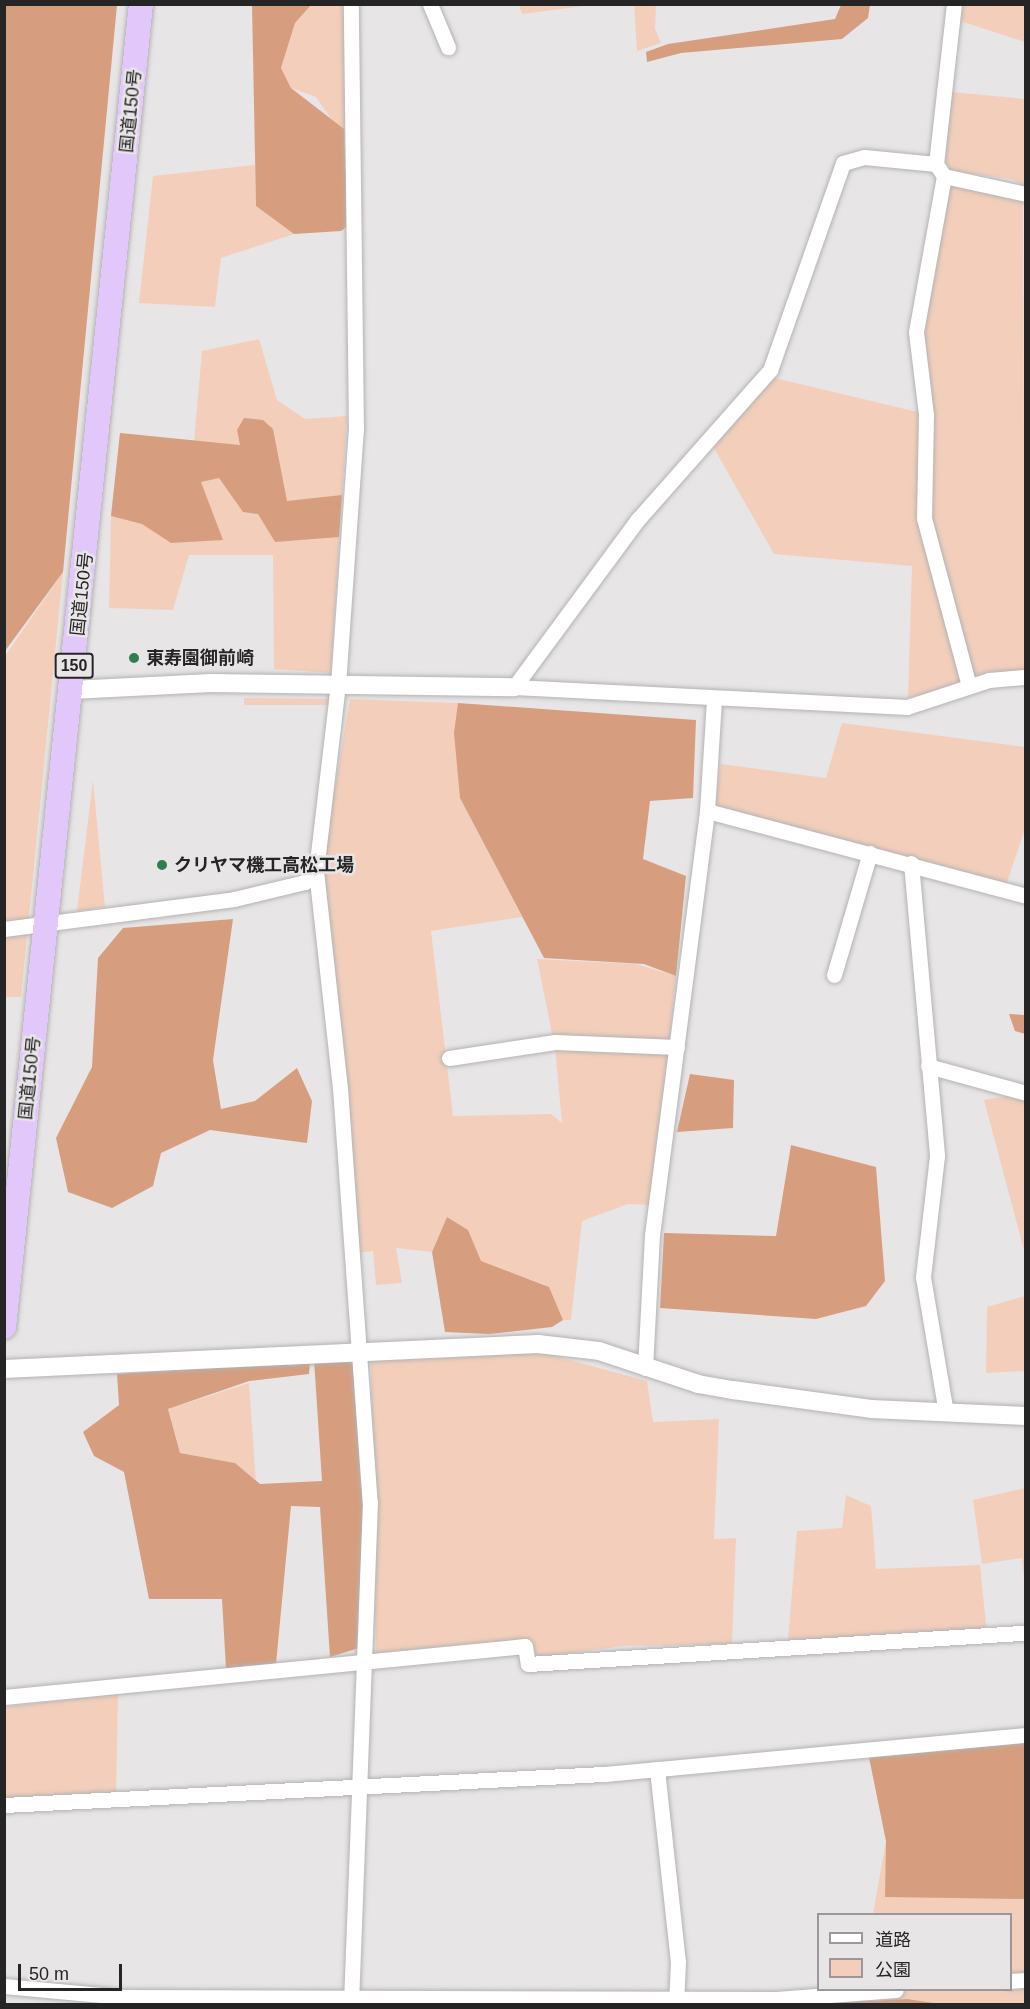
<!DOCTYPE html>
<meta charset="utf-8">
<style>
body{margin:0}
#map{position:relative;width:1030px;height:2009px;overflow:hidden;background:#e8e5e7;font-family:Arial,"Noto Sans JP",sans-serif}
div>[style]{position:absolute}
.green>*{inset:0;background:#f3cfbb}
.forest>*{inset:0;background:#d69e7e}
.roads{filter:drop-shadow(0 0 2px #b4b2b3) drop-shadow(0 0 2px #b4b2b3)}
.minor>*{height:15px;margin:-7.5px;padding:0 7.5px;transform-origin:7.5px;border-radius:7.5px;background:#fff}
.tertiary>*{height:18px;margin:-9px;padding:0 9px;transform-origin:9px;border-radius:9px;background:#fff}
.trunk>*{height:24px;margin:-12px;padding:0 12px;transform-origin:12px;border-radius:12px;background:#e2c7fb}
.dots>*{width:16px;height:16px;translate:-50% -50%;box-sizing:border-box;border:3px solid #e8e5e7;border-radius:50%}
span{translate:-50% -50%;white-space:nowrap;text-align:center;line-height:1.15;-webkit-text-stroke:5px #e8e5e7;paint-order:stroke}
.shield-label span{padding:2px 4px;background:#e8e5e7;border:2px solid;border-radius:4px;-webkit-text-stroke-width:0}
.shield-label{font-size:16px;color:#262526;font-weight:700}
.street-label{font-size:18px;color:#262526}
.poi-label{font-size:18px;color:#262526;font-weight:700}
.left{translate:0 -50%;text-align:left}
.frame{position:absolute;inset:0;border:6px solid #262526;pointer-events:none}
.legend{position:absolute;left:817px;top:1913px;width:195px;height:78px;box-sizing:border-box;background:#e8e5e7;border:2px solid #9a989a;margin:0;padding:8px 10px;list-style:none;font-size:18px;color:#262526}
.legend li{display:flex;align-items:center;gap:12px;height:30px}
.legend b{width:30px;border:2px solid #9a989a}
.scale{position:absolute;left:18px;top:1964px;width:104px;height:27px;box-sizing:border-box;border:3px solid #262526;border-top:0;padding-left:8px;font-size:18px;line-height:21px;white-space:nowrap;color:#262526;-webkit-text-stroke:4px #e8e5e7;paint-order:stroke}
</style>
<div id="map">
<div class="green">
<div style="clip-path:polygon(311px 5px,347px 5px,345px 139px,316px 97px,291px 88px,281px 68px,295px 23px)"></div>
<div style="clip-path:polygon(519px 5px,519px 4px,592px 5px,522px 14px)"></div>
<div style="clip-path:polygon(634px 5px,656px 5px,655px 29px,661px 43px,637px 51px)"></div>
<div style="clip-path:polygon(959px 5px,1025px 5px,1025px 42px,960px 21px)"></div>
<div style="clip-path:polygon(952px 92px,1025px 99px,1025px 186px,1011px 179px,951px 171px,945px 161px)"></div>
<div style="clip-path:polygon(255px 165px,256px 206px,294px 234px,221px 258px,215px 307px,139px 303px,153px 176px)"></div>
<div style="clip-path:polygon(948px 185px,1023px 201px,1025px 682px,908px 697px,912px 566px,774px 554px,711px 443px,775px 378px,926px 414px,918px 346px)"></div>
<div style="clip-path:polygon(259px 339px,277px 400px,305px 419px,347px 416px,331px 673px,274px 669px,273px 555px,189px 555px,173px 610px,109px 608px,111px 516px,120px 433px,194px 441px,202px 351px)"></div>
<div style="clip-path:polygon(63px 572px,21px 997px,5px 997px,5px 656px)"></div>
<div style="clip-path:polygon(244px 698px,328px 699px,329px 705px,244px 705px)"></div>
<div style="clip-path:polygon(350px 699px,458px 703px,460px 798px,522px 917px,431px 931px,453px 1116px,551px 1114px,562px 1123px,555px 1048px,537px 959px,636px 964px,676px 976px,653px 1205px,628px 1204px,582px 1221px,571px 1320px,563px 1320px,545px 1285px,480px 1261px,468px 1230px,447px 1217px,432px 1252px,396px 1248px,402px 1283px,376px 1285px,373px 1251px,356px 1253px,320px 876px)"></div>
<div style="clip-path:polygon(842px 723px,1025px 747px,1025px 829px,1005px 888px,715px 807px,721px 764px,826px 778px)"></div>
<div style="clip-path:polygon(93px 780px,105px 907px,77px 911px)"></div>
<div style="clip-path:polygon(1025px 1093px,1025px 1254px,984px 1100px)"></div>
<div style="clip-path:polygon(1025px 1296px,1025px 1371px,986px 1373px,987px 1307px)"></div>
<div style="clip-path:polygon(536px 1351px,647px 1381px,653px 1422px,719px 1419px,714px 1539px,736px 1538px,732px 1644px,624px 1646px,539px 1657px,527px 1641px,376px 1653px,371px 1361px)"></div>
<div style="clip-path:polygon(249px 1383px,256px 1483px,235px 1463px,180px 1453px,168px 1409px)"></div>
<div style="clip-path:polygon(1025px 1488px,1026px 1488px,1025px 1589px,1022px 1558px,982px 1564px,973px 1500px)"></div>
<div style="clip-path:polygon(846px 1495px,871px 1506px,876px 1569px,980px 1565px,987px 1634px,788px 1640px,797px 1531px,842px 1528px)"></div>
<div style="clip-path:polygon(118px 1694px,116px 1795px,5px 1805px,5px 1707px)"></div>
<div style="clip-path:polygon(1025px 1740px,1025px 2004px,691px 2004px,851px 1990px,1010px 1990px,1010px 1914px,873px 1914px,886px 1841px,867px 1748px)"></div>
</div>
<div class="forest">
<div style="clip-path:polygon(5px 4px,117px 5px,63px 572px,5px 651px)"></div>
<div style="clip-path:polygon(252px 5px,311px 5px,295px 23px,281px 68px,291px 88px,344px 129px,348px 226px,341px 231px,294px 234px,256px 206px)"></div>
<div style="clip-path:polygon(841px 5px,870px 5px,868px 18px,842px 39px,681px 53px,647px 62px,646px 52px,668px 44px,835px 19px)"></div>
<div style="clip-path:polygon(244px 418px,263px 420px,273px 429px,287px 501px,342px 495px,339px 537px,275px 542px,258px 514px,243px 512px,219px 478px,201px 482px,223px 540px,171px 543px,142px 524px,111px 516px,120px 433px,240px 445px,237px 430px)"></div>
<div style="clip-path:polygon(458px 703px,696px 720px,693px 798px,650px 801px,643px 859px,686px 876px,676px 976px,644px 964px,544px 958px,460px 798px,454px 733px)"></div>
<div style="clip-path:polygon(233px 919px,213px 1060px,221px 1109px,255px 1101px,297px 1068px,312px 1101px,307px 1143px,210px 1130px,161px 1153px,153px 1186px,112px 1208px,68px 1192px,56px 1138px,92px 1067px,98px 958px,123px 928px)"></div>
<div style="clip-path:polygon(1009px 1014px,1025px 1015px,1025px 1034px,1015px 1031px)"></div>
<div style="clip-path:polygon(690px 1074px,734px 1080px,733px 1128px,677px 1132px)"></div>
<div style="clip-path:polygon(791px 1145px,876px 1167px,885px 1281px,866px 1306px,816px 1319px,660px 1308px,664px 1233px,776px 1236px)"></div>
<div style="clip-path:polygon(447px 1217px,468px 1230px,481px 1261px,549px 1287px,563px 1320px,552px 1327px,489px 1334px,445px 1332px,432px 1252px)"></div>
<div style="clip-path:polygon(351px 1358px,358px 1366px,365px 1498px,359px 1648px,330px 1657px,320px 1507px,291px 1506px,276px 1664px,226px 1669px,222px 1599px,149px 1599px,124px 1472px,94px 1456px,83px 1432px,119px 1405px,117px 1374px,310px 1361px,309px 1374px,249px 1381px,168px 1409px,180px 1453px,235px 1463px,260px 1484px,322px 1481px,314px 1360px)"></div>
<div style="clip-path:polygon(1025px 1742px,1025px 1899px,885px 1897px,886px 1841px,868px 1752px)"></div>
<div style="clip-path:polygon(907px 1999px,940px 2004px,826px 2004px,829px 2003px)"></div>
</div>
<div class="roads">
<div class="minor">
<div style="left:430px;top:4px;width:47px;rotate:67.3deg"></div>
<div style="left:936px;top:164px;width:161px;rotate:-83.6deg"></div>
<div style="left:944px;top:176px;width:158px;rotate:100.2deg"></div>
<div style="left:916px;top:332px;width:84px;rotate:83.1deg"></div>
<div style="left:926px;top:415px;width:103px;rotate:91.1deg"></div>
<div style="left:924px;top:518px;width:174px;rotate:75deg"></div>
<div style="left:1026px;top:194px;width:84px;rotate:-167.6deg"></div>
<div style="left:944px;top:176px;width:14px;rotate:-124deg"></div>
<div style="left:936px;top:164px;width:72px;rotate:-174.4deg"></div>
<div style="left:864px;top:157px;width:22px;rotate:164deg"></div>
<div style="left:843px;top:163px;width:219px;rotate:109.4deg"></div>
<div style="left:770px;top:370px;width:199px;rotate:131.5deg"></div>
<div style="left:638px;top:519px;width:209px;rotate:126.4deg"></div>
<div style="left:514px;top:687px;width:394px;rotate:2.9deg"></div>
<div style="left:907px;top:707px;width:86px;rotate:-18.2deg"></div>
<div style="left:989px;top:680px;width:37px;rotate:-5deg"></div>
<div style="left:707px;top:811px;width:330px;rotate:14.9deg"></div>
<div style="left:911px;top:863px;width:294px;rotate:84.9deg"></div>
<div style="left:937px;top:1156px;width:122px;rotate:96.6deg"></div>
<div style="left:923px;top:1277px;width:138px;rotate:80.4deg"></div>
<div style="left:316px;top:871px;width:218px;rotate:83.7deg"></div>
<div style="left:340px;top:1088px;width:415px;rotate:85.9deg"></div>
<div style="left:370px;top:1502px;width:502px;rotate:92.17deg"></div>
<div style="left:4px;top:929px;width:232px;rotate:-7.4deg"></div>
<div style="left:234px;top:899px;width:73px;rotate:-13.5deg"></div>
<div style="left:305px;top:882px;width:16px;rotate:-45deg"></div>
<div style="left:316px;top:871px;width:187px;rotate:-83.3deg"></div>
<div style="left:338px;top:685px;width:256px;rotate:-86deg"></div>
<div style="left:356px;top:430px;width:426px;rotate:-90.7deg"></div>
<div style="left:834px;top:975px;width:127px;rotate:-73.6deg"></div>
<div style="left:449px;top:1058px;width:107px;rotate:-8.6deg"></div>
<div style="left:555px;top:1042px;width:122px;rotate:2.3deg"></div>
<div style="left:928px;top:1066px;width:102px;rotate:15.4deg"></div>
<div style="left:645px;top:1368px;width:133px;rotate:-87deg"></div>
<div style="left:652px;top:1235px;width:428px;rotate:-82.6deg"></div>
<div style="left:707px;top:811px;width:110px;rotate:-86.4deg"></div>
<div style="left:4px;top:1697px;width:523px;rotate:-5.59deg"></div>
<div style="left:525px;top:1646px;width:18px;rotate:81deg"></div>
<div style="left:528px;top:1664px;width:499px;rotate:-3.6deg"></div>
<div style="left:657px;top:1769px;width:194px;rotate:83.8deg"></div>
<div style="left:678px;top:1962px;width:42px;rotate:92.7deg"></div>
<div style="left:4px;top:1805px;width:601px;rotate:-2.96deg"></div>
<div style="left:604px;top:1774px;width:424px;rotate:-5.3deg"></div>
<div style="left:1010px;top:1981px;width:16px;rotate:-4deg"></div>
<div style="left:4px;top:1986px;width:119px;rotate:5.3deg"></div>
<div style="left:122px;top:1997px;width:654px;rotate:0.18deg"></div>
<div style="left:776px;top:1999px;width:120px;rotate:-4.3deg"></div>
</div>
<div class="tertiary">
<div style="left:71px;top:690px;width:140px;rotate:-2.9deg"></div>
<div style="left:211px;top:683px;width:303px;rotate:0.8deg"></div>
<div style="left:4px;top:1369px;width:535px;rotate:-2.68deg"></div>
<div style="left:538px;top:1344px;width:61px;rotate:6.5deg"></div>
<div style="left:599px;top:1351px;width:104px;rotate:18.4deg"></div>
<div style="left:698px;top:1384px;width:36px;rotate:10deg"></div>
<div style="left:733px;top:1390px;width:139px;rotate:7.8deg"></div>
<div style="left:871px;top:1409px;width:155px;rotate:2.6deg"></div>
</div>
<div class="trunk">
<div style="left:4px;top:1327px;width:1330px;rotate:-84.09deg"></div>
</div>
</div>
<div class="dots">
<div style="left:134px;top:658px;background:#2e7f50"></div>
<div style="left:162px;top:865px;background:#2e7f50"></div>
</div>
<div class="shield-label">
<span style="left:74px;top:666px">150</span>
</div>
<div class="street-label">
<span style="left:131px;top:111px;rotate:-84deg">国道150号</span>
<span style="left:82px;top:594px;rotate:-84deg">国道150号</span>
<span style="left:30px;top:1078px;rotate:-84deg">国道150号</span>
</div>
<div class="poi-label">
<span class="left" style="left:146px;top:658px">東寿園御前崎</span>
<span class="left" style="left:174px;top:865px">クリヤマ機工高松工場</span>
</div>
<div class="frame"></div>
<ul class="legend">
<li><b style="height:8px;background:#fff"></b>道路</li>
<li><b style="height:16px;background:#f3cfbb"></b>公園</li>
</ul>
<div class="scale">50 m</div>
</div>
